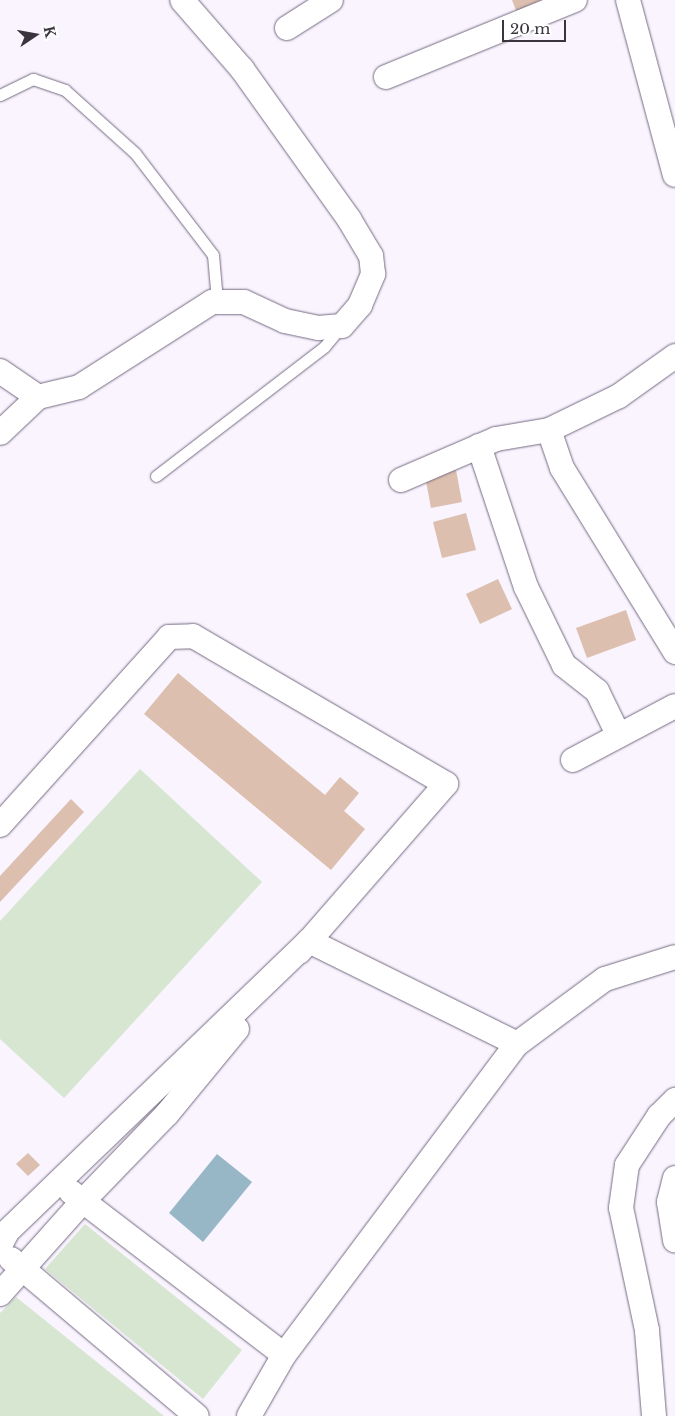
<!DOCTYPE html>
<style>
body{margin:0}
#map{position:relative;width:675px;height:1416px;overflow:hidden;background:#f9f4fe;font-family:"Libre Baskerville",serif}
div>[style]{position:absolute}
.green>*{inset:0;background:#d6e6d1}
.water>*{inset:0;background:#97b7c7}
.building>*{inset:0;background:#dcbfae}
.roads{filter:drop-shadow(0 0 1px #756a81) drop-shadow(0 0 1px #756a81)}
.service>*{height:11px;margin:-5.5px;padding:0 5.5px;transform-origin:5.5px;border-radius:5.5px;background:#fff}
.minor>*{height:24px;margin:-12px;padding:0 12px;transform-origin:12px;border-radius:12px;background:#fff}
span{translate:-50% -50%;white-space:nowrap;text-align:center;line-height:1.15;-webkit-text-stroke:4px #fff;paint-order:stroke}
.north{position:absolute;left:10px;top:10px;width:50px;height:50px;-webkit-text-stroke:4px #fff;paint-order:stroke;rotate:78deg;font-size:14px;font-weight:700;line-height:20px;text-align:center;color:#39343e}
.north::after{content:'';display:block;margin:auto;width:18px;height:22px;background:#39343e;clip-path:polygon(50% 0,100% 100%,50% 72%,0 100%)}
.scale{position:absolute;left:502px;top:20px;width:64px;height:22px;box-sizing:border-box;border:2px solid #39343e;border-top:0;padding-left:6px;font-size:15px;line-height:18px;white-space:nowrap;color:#39343e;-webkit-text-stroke:4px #fff;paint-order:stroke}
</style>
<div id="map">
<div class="green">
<div style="clip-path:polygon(140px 769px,262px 882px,64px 1098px,0 1039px,0 921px)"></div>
<div style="clip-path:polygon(85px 1224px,242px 1350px,203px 1399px,45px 1269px)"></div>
<div style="clip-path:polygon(16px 1297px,164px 1416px,0 1416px,0 1313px)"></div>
</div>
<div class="water">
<div style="clip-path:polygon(217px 1154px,252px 1182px,203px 1242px,169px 1213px)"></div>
</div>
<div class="building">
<div style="clip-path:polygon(512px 0,547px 0,517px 13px)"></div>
<div style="clip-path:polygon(456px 470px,462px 502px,431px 508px,425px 476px)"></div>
<div style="clip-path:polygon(466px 513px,476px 550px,442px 558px,433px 522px)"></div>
<div style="clip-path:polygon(498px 579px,512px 609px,480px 624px,466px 594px)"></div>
<div style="clip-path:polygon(626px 610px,636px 640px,587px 658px,576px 628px)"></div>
<div style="clip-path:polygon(178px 673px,325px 795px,340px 777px,359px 793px,344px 811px,365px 829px,331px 870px,144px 714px)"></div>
<div style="clip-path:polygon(71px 799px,84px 812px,0 902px,0 876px)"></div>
<div style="clip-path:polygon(28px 1153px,40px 1165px,28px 1176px,16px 1164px)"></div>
</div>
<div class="roads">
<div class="service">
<div style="left:0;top:95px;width:37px;rotate:-26deg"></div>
<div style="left:33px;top:79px;width:34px;rotate:19deg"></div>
<div style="left:65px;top:90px;width:94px;rotate:42deg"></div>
<div style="left:135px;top:153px;width:128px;rotate:52.6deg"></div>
<div style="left:213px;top:255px;width:34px;rotate:85deg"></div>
<div style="left:216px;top:289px;width:14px;rotate:107deg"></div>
<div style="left:156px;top:476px;width:212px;rotate:-37.5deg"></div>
<div style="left:324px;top:347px;width:26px;rotate:-50deg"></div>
</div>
<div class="minor">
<div style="left:628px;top:0;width:181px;rotate:75deg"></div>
<div style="left:287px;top:28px;width:52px;rotate:-32.5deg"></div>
<div style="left:386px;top:77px;width:204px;rotate:-22.2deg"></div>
<div style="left:0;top:371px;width:46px;rotate:34.4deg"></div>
<div style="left:38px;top:397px;width:52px;rotate:136.5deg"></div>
<div style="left:38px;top:397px;width:42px;rotate:-13.7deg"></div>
<div style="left:79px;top:387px;width:158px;rotate:-32.6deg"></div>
<div style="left:212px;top:302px;width:32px"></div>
<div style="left:244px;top:302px;width:45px;rotate:24.9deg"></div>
<div style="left:285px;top:321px;width:34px;rotate:12deg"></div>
<div style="left:318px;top:328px;width:24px;rotate:-5deg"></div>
<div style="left:342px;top:326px;width:28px;rotate:-49deg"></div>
<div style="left:360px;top:305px;width:34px;rotate:-67deg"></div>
<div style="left:373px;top:274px;width:18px;rotate:-96deg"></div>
<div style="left:371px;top:256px;width:43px;rotate:-120.7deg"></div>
<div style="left:349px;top:219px;width:184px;rotate:-125.5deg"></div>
<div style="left:242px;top:69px;width:91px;rotate:-131deg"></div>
<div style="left:549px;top:430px;width:40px;rotate:71.1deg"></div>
<div style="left:562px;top:468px;width:216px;rotate:58.4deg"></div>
<div style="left:479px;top:446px;width:149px;rotate:71.6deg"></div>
<div style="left:526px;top:587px;width:87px;rotate:64deg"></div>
<div style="left:564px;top:665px;width:42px;rotate:38.2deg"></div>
<div style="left:597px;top:691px;width:48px;rotate:64deg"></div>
<div style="left:401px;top:480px;width:103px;rotate:-23.3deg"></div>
<div style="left:496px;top:439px;width:54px;rotate:-9.6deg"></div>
<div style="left:549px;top:430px;width:78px;rotate:-25.9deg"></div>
<div style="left:619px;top:396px;width:69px;rotate:-35.5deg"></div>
<div style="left:573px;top:760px;width:115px;rotate:-27.9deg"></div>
<div style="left:0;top:825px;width:253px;rotate:-48deg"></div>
<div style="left:169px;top:637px;width:24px;rotate:-2deg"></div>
<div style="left:193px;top:636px;width:293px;rotate:30.3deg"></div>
<div style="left:446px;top:784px;width:208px;rotate:131.1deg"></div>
<div style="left:309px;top:941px;width:419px;rotate:136.1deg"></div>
<div style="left:7px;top:1232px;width:16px;rotate:117deg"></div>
<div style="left:299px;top:952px;width:15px;rotate:-48deg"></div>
<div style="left:309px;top:941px;width:232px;rotate:26.3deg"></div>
<div style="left:675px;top:1178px;width:25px;rotate:104deg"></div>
<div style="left:669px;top:1202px;width:39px;rotate:81deg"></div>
<div style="left:71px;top:1192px;width:268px;rotate:37.4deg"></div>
<div style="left:11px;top:1259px;width:243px;rotate:40.2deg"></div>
<div style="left:0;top:1294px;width:125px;rotate:-48.3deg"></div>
<div style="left:83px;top:1201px;width:121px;rotate:-46deg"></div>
<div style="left:167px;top:1114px;width:110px;rotate:-50.5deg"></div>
<div style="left:249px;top:1416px;width:70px;rotate:-60.2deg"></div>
<div style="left:284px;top:1355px;width:389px;rotate:-53.2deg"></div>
<div style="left:517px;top:1044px;width:109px;rotate:-36.5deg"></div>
<div style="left:605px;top:979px;width:73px;rotate:-17.4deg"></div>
<div style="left:654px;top:1416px;width:86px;rotate:-94.7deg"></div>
<div style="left:647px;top:1330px;width:125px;rotate:-102deg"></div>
<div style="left:621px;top:1208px;width:43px;rotate:-82.1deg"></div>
<div style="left:627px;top:1165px;width:59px;rotate:-56.9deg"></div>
<div style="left:659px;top:1116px;width:23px;rotate:-45deg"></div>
</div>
</div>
<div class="north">K</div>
<div class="scale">20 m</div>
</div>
